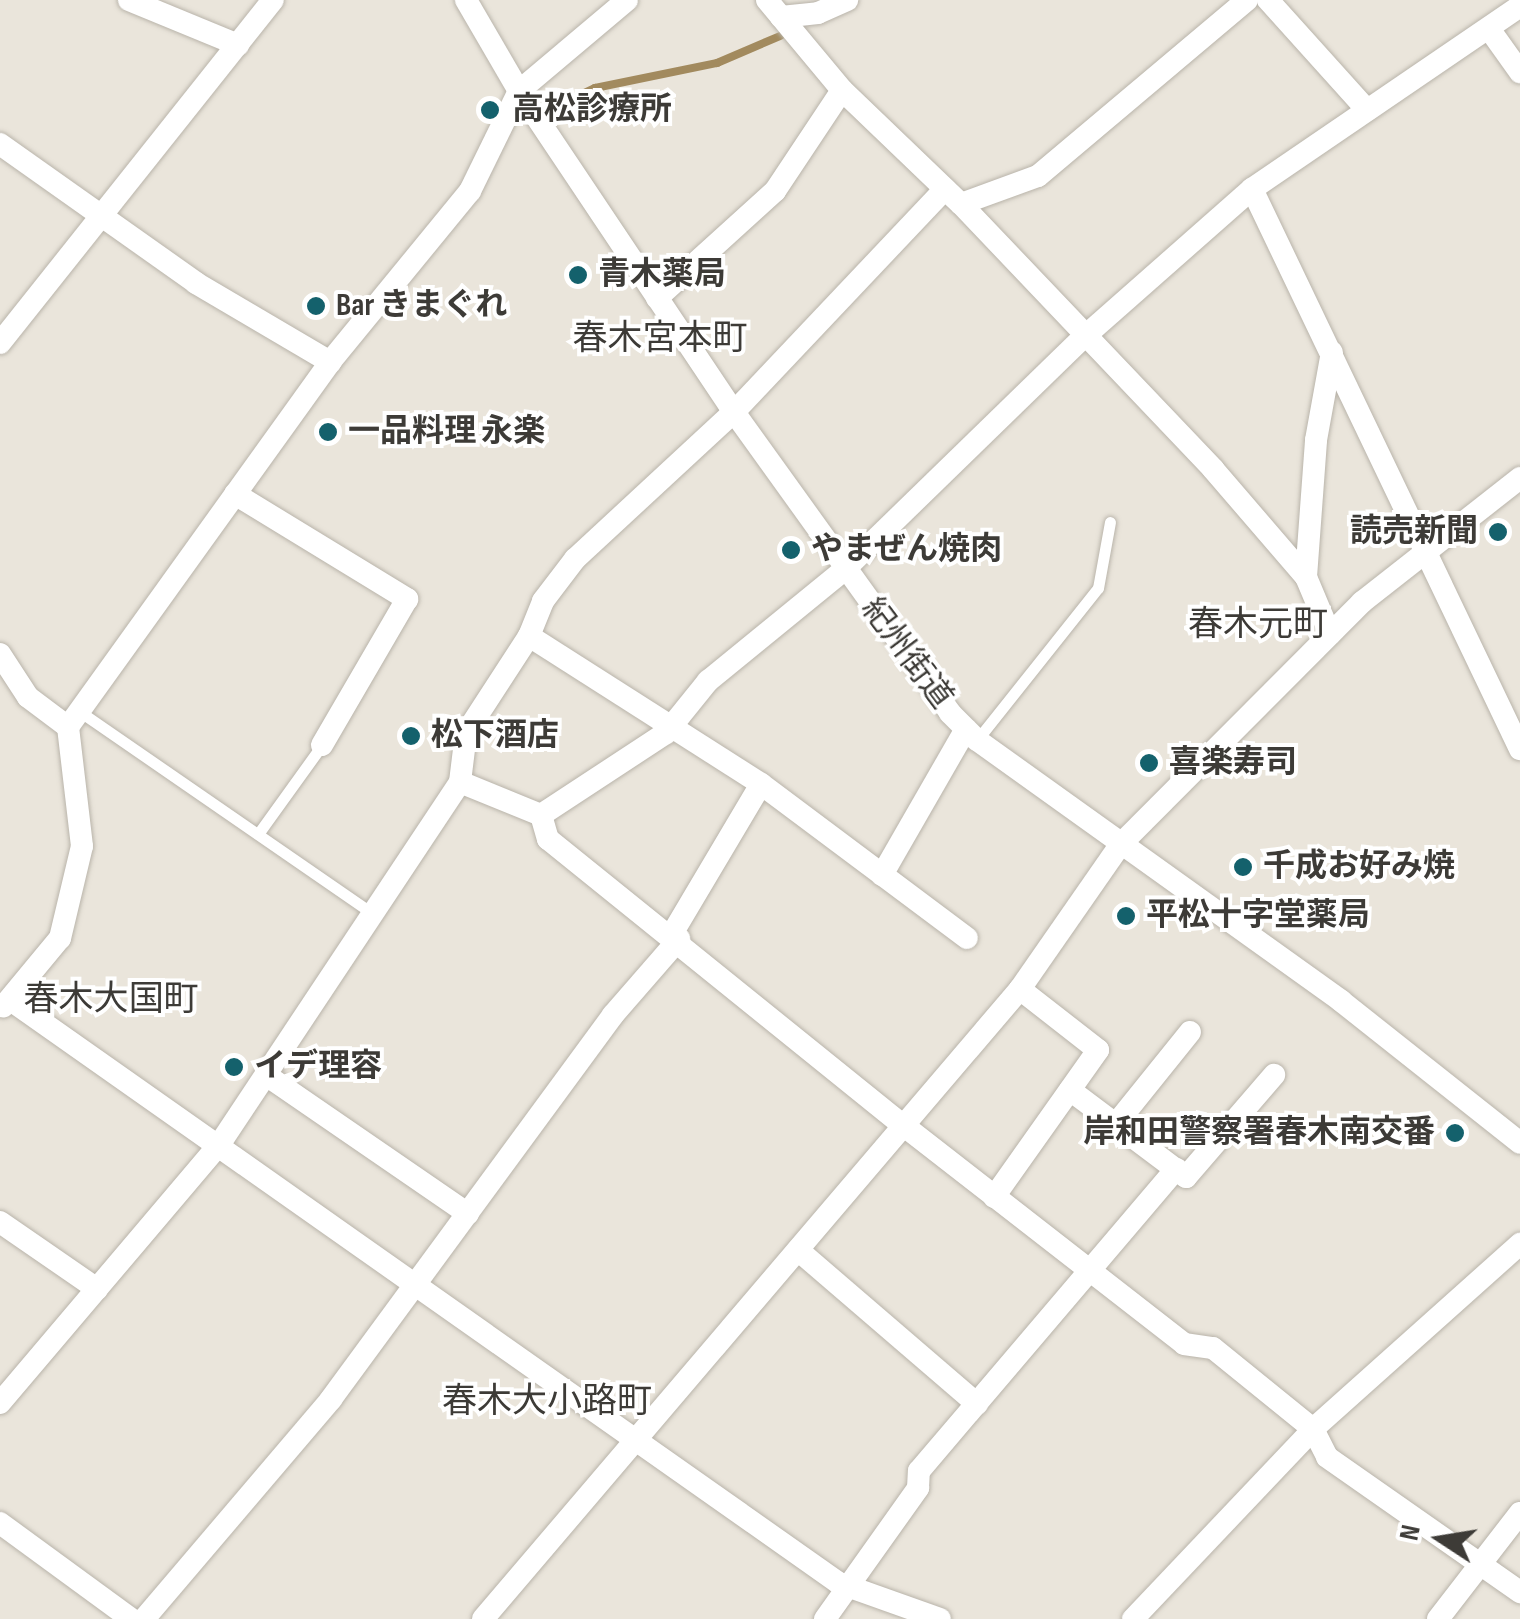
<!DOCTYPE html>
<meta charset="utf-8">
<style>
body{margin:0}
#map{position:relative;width:1520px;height:1619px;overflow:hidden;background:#eae5db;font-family:"Sofia Sans Condensed","Noto Sans JP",sans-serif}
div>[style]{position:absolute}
.stream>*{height:8px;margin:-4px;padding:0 4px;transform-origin:4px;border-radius:4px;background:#a28a5e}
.roads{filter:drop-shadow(0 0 2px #b9b4aa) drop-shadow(0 0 2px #b9b4aa)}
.lane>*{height:11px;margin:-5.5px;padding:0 5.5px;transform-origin:5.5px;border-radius:5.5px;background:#fff}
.street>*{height:22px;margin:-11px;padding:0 11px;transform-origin:11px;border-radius:11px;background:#fff}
.dots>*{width:28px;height:28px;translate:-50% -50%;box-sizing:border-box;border:5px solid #fff;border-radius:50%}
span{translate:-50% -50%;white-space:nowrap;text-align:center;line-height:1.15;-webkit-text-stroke:8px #fff;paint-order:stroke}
.poi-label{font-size:32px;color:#3d3b37;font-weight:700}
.left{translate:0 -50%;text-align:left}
.right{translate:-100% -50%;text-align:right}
.street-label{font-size:32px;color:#3d3b37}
.neighbourhood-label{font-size:35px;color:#3d3b37}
.north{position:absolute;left:1390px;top:1489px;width:100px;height:100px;-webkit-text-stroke:8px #fff;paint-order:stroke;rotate:282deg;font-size:28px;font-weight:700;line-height:40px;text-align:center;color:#3d3b37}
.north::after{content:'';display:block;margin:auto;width:35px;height:45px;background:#3d3b37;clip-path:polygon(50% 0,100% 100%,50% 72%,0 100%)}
</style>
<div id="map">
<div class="stream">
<div style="left:548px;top:110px;width:52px;rotate:-25.1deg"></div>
<div style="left:595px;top:88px;width:125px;rotate:-11.6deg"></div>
<div style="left:717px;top:63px;width:69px;rotate:-23.2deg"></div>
</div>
<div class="roads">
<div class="lane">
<div style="left:79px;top:711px;width:357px;rotate:34.6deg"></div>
<div style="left:977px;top:740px;width:194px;rotate:-51.5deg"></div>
<div style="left:1098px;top:588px;width:67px;rotate:-79.7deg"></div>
<div style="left:258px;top:834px;width:110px;rotate:-54.3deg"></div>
</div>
<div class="street">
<div style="left:129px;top:0;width:118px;rotate:22.4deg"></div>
<div style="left:466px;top:0;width:105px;rotate:59.8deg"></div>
<div style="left:519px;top:91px;width:386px;rotate:56.2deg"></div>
<div style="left:734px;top:412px;width:370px;rotate:54.3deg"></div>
<div style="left:950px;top:713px;width:38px;rotate:45deg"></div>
<div style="left:977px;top:740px;width:448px;rotate:35.6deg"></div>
<div style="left:1341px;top:1001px;width:228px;rotate:38.4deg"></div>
<div style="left:767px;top:0;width:117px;rotate:50.2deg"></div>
<div style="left:842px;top:90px;width:165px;rotate:43.8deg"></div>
<div style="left:961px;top:204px;width:366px;rotate:46.4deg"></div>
<div style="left:1213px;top:469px;width:143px;rotate:49.3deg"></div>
<div style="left:1306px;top:577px;width:62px;rotate:67.2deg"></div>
<div style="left:1268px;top:0;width:148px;rotate:48deg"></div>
<div style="left:781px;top:17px;width:37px;rotate:-6deg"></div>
<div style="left:818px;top:13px;width:32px;rotate:-24deg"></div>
<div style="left:1490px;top:30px;width:52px;rotate:54.5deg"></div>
<div style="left:0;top:144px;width:240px;rotate:35.3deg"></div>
<div style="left:196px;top:283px;width:156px;rotate:30.5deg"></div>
<div style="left:1252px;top:189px;width:621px;rotate:64.43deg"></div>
<div style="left:961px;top:204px;width:82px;rotate:-20deg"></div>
<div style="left:1038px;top:176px;width:273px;rotate:-40.1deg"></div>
<div style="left:657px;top:298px;width:159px;rotate:-42.2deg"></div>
<div style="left:775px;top:191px;width:121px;rotate:-56.4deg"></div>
<div style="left:0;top:343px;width:438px;rotate:-51.5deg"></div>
<div style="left:235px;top:494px;width:202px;rotate:31.4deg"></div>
<div style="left:407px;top:599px;width:169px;rotate:120.2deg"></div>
<div style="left:1306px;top:577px;width:137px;rotate:-85.8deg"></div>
<div style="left:1316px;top:440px;width:89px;rotate:-79.7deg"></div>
<div style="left:529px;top:636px;width:275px;rotate:32.5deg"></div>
<div style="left:761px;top:784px;width:257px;rotate:36.8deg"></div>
<div style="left:0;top:654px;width:51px;rotate:56.9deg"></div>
<div style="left:28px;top:697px;width:50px;rotate:36.9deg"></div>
<div style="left:68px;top:727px;width:120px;rotate:83.3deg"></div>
<div style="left:82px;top:846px;width:95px;rotate:103.4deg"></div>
<div style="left:60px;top:938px;width:89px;rotate:129.6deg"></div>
<div style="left:68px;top:727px;width:449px;rotate:-54.3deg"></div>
<div style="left:330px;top:362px;width:221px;rotate:-50.7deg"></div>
<div style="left:470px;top:191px;width:111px;rotate:-63.9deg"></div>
<div style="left:519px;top:91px;width:141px;rotate:-40.1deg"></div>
<div style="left:460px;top:782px;width:87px;rotate:22.2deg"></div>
<div style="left:541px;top:815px;width:149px;rotate:-33.3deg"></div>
<div style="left:666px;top:733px;width:67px;rotate:-51.1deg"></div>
<div style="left:708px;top:681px;width:176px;rotate:-39.2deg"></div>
<div style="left:844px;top:570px;width:334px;rotate:-44.2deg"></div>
<div style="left:1084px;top:337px;width:224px;rotate:-41.4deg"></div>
<div style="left:1252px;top:189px;width:325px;rotate:-34.3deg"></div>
<div style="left:541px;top:815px;width:25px;rotate:74deg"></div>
<div style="left:548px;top:839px;width:456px;rotate:38.9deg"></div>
<div style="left:903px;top:1125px;width:356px;rotate:37.9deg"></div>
<div style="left:1184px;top:1344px;width:29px;rotate:8deg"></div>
<div style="left:1213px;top:1348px;width:129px;rotate:39deg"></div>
<div style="left:1313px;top:1429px;width:31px;rotate:63deg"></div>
<div style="left:1327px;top:1457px;width:236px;rotate:35deg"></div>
<div style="left:882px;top:875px;width:168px;rotate:-60.1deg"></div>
<div style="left:672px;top:934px;width:174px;rotate:-59.3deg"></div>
<div style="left:12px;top:1001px;width:1011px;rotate:35.14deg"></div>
<div style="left:839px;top:1583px;width:107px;rotate:19.6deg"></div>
<div style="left:266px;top:1075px;width:245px;rotate:34.5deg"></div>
<div style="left:1070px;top:1090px;width:145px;rotate:36.9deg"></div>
<div style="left:1186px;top:1177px;width:135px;rotate:-49.2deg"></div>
<div style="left:1116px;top:1124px;width:118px;rotate:-51.2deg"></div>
<div style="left:994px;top:1197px;width:180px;rotate:-54.7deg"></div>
<div style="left:1098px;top:1050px;width:99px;rotate:-142deg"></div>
<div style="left:0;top:1222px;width:118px;rotate:34.6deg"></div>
<div style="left:798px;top:1250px;width:236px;rotate:40.7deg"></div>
<div style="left:0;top:1403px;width:338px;rotate:-49.7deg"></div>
<div style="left:219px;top:1145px;width:436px;rotate:-56.4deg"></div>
<div style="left:460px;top:782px;width:49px;rotate:-83deg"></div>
<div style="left:466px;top:733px;width:116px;rotate:-57deg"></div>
<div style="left:529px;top:636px;width:38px;rotate:-68deg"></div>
<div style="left:543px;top:601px;width:53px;rotate:-52.7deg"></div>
<div style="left:575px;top:559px;width:217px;rotate:-42.8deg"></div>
<div style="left:734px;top:412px;width:307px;rotate:-46.6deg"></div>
<div style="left:0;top:1523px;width:162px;rotate:36.2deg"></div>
<div style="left:144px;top:1619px;width:289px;rotate:-49.6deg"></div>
<div style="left:331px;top:1399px;width:476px;rotate:-53.7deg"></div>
<div style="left:613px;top:1015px;width:101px;rotate:-49deg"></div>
<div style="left:483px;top:1619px;width:828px;rotate:-49.56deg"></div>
<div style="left:1020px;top:989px;width:175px;rotate:-55.2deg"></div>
<div style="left:1120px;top:845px;width:343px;rotate:-45.1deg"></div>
<div style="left:1362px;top:602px;width:201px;rotate:-38.1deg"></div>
<div style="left:825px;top:1619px;width:161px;rotate:-54.6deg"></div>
<div style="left:918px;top:1488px;width:17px;rotate:-87deg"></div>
<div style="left:919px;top:1471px;width:397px;rotate:-49.6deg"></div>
<div style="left:1133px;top:1619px;width:262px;rotate:-46.5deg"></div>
<div style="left:1313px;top:1429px;width:278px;rotate:-41.8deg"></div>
<div style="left:1438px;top:1619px;width:134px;rotate:-52.3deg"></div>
</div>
</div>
<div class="dots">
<div style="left:490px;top:110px;background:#14616c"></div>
<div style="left:578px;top:275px;background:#14616c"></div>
<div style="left:316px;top:306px;background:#14616c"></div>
<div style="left:328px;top:432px;background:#14616c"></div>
<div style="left:1498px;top:532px;background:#14616c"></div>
<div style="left:791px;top:550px;background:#14616c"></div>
<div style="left:411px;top:736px;background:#14616c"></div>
<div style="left:1149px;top:763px;background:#14616c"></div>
<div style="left:1243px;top:867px;background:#14616c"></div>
<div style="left:1126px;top:916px;background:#14616c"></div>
<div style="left:234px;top:1067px;background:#14616c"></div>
<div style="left:1455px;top:1133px;background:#14616c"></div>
</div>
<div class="poi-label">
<span class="left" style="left:512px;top:110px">高松診療所</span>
<span class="left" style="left:598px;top:275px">青木薬局</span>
<span class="left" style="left:336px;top:306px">Bar きまぐれ</span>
<span class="left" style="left:348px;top:432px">一品料理 永楽</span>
<span class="right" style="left:1478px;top:532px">読売新聞</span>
<span class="left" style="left:811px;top:550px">やまぜん焼肉</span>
<span class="left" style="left:431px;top:736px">松下酒店</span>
<span class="left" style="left:1169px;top:763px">喜楽寿司</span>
<span class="left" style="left:1263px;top:867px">千成お好み焼</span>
<span class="left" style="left:1146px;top:916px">平松十字堂薬局</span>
<span class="left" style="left:254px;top:1067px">イデ理容</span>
<span class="right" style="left:1435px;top:1133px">岸和田警察署春木南交番</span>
</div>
<div class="street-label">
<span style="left:906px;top:654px;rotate:53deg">紀州街道</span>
</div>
<div class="neighbourhood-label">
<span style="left:660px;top:339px">春木宮本町</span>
<span style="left:1258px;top:625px">春木元町</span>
<span style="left:111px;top:1000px">春木大国町</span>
<span style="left:547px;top:1402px">春木大小路町</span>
</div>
<div class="north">N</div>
</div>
